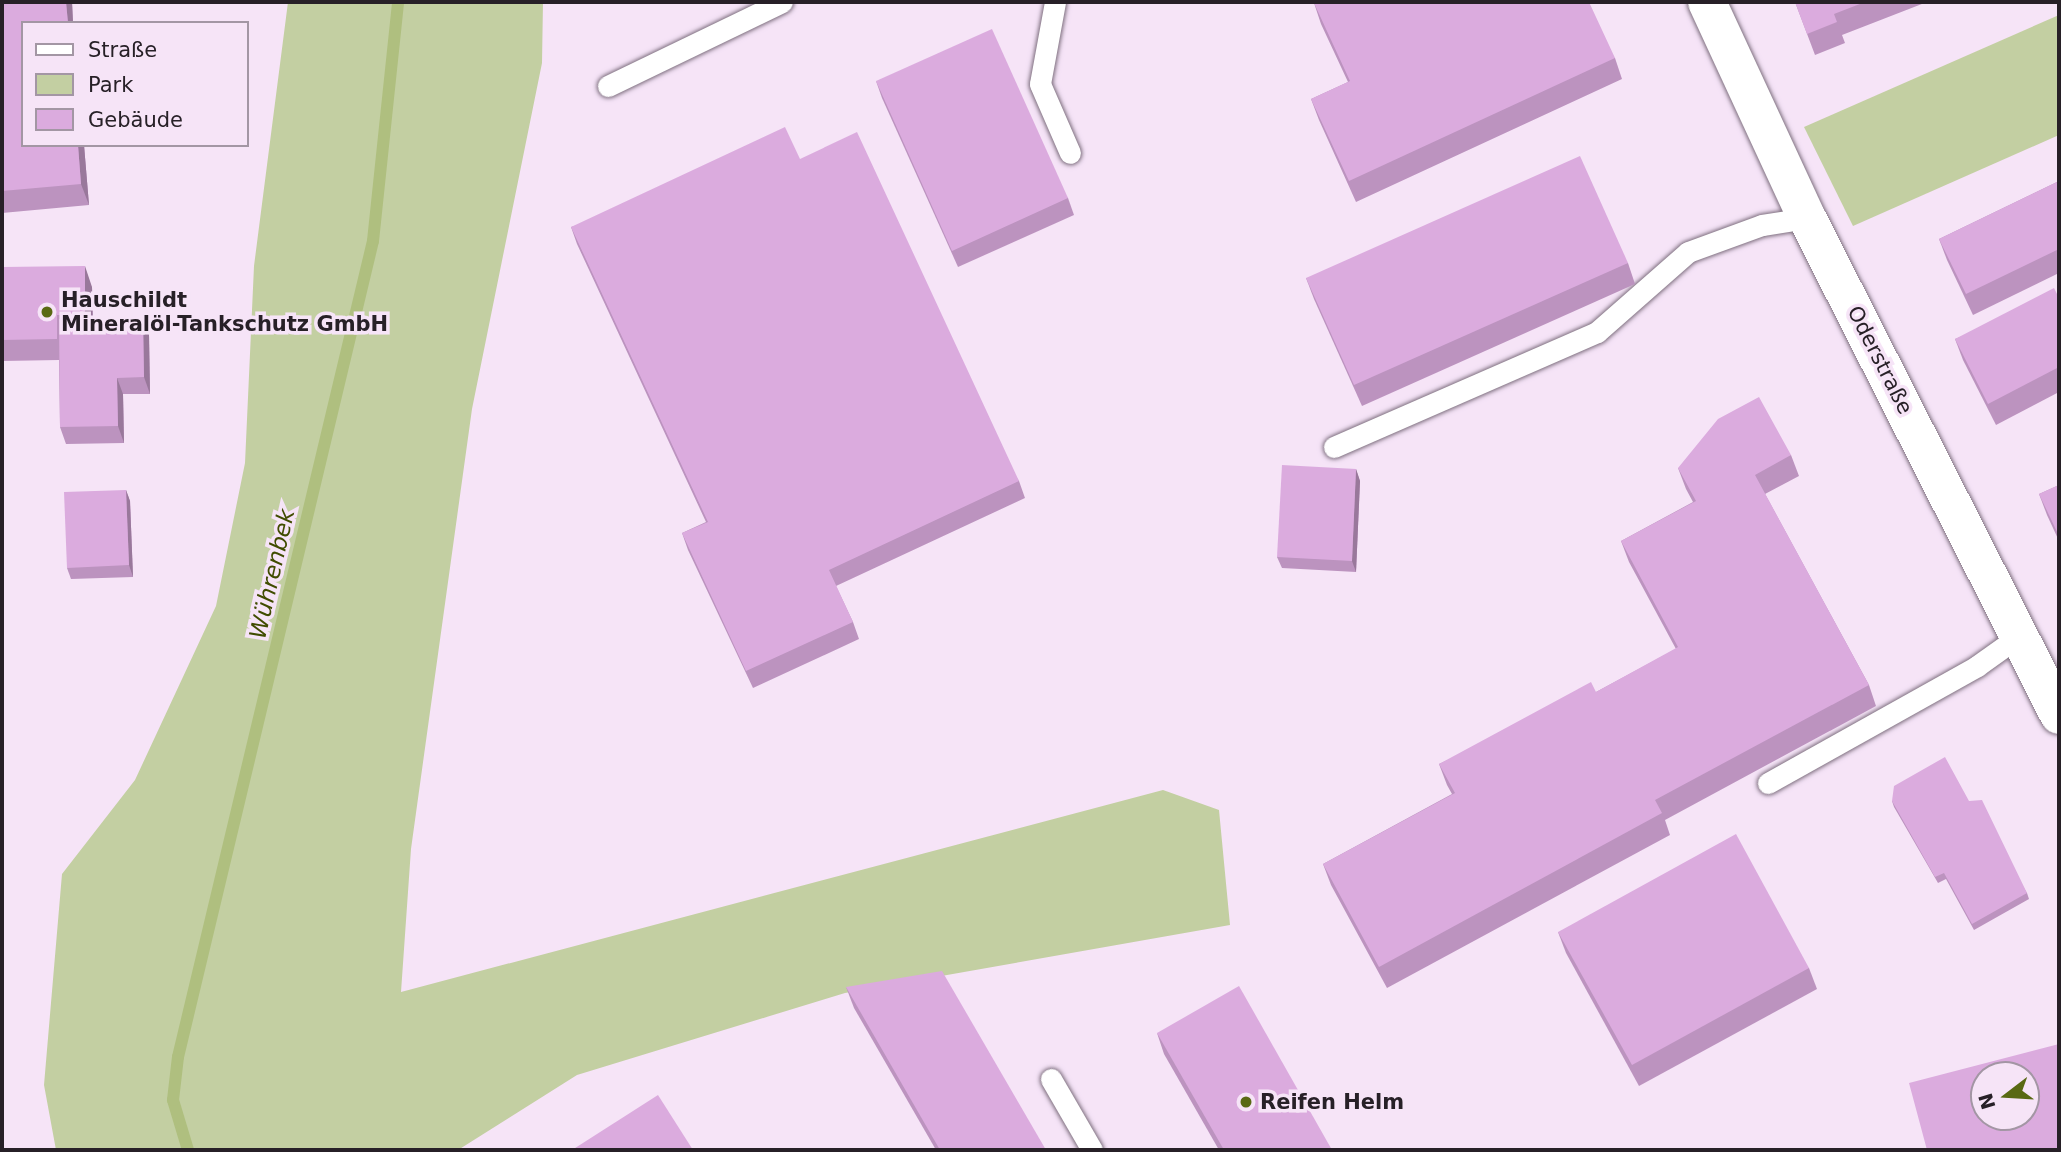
<!DOCTYPE html>
<meta charset="utf-8">
<style>
body{margin:0}
#map{position:relative;width:2061px;height:1152px;overflow:hidden;background:#f6e4f7;font-family:"DejaVu Sans",sans-serif}
div>[style]{position:absolute}
.green>*{inset:0;background:#c3cfa2}
.stream>*{height:12px;margin:-6px;padding:0 6px;transform-origin:6px;border-radius:6px;background:#afbf7f}
.roads{filter:drop-shadow(0 0 2px #7f7080) drop-shadow(0 0 2px #7f7080)}
.service>*{height:21px;margin:-10.5px;padding:0 10.5px;transform-origin:10.5px;border-radius:10.5px;background:#fff}
.minor>*{height:38px;margin:-19px;padding:0 19px;transform-origin:19px;border-radius:19px;background:#fff}
.wall>*{inset:0;background:#bc93bf}
.shaded-wall>*{inset:0;background:#99789b}
.building>*{inset:0;background:#dbabde}
.dots>*{width:19px;height:19px;translate:-50% -50%;box-sizing:border-box;border:4px solid #f6e4f7;border-radius:50%}
span{translate:-50% -50%;white-space:nowrap;text-align:center;line-height:1.15;-webkit-text-stroke:7px #f6e4f7;paint-order:stroke}
.poi-label{font-size:21px;color:#272027;font-weight:700}
.left{translate:0 -50%;text-align:left}
.street-label{font-size:21px;color:#272027}
.water-label{font-size:23px;color:#404c00;font-style:italic}
.frame{position:absolute;inset:0;border:4px solid #272027;pointer-events:none}
.legend{position:absolute;left:21px;top:21px;width:228px;height:126px;box-sizing:border-box;background:#f6e4f7;border:2px solid #a396a4;margin:0;padding:9px 12px;list-style:none;font-size:21px;color:#272027}
.legend li{display:flex;align-items:center;gap:14px;height:35px}
.legend b{width:35px;border:2px solid #a396a4}
.north{position:absolute;left:1970px;top:1061px;width:70px;height:70px;box-sizing:border-box;background:#f6e4f7;border:2px solid #a396a4;border-radius:50%;rotate:253deg;font-size:19px;font-weight:700;line-height:28px;text-align:center;color:#272027}
.north::after{content:'';display:block;margin:auto;width:24px;height:32px;background:#596913;clip-path:polygon(50% 0,100% 100%,50% 72%,0 100%)}
</style>
<div id="map">
<div class="green">
<div style="clip-path:polygon(288px 2px,543px 2px,542px 63px,472px 409px,411px 849px,401px 992px,1163px 790px,1219px 810px,1230px 925px,845px 993px,577px 1075px,458px 1150px,56px 1150px,44px 1085px,62px 874px,135px 780px,216px 606px,245px 463px,254px 266px)"></div>
<div style="clip-path:polygon(2059px 15px,2059px 135px,1853px 226px,1804px 127px)"></div>
</div>
<div class="stream">
<div style="left:188px;top:1150px;width:52px;rotate:-106.7deg"></div>
<div style="left:173px;top:1100px;width:43px;rotate:-83.4deg"></div>
<div style="left:178px;top:1057px;width:839px;rotate:-76.56deg"></div>
<div style="left:373px;top:241px;width:240px;rotate:-84deg"></div>
</div>
<div class="roads">
<div class="service">
<div style="left:1055px;top:2px;width:83px;rotate:100.4deg"></div>
<div style="left:1040px;top:84px;width:75px;rotate:66.5deg"></div>
<div style="left:608px;top:86px;width:193px;rotate:-25.8deg"></div>
<div style="left:1334px;top:447px;width:287px;rotate:-23.6deg"></div>
<div style="left:1597px;top:332px;width:121px;rotate:-41.3deg"></div>
<div style="left:1688px;top:252px;width:79px;rotate:-20deg"></div>
<div style="left:1762px;top:225px;width:46px;rotate:-8.8deg"></div>
<div style="left:1768px;top:783px;width:240px;rotate:-29.2deg"></div>
<div style="left:1977px;top:666px;width:55px;rotate:-35.4deg"></div>
<div style="left:1051px;top:1079px;width:82px;rotate:60deg"></div>
</div>
<div class="minor">
<div style="left:1707px;top:2px;width:238px;rotate:65.2deg"></div>
<div style="left:1807px;top:218px;width:557px;rotate:63.11deg"></div>
</div>
</div>
<div class="wall">
<div style="clip-path:polygon(2px 2px,72px 2px,73px 23px,23px 23px,84px 145px,89px 205px,2px 213px)"></div>
<div style="clip-path:polygon(1795px 2px,1927px 2px,1842px 35px,1845px 43px,1815px 55px)"></div>
<div style="clip-path:polygon(1314px 3px,1615px 58px,1622px 79px,1356px 202px,1319px 120px,1311px 99px,1348px 82px,1321px 24px)"></div>
<div style="clip-path:polygon(876px 81px,1068px 198px,1074px 215px,958px 267px,882px 98px)"></div>
<div style="clip-path:polygon(800px 159px,1019px 481px,1025px 498px,836px 586px,853px 622px,859px 639px,753px 688px,688px 550px,682px 533px,706px 522px,577px 244px,571px 227px)"></div>
<div style="clip-path:polygon(2059px 181px,2059px 273px,1973px 315px,1947px 260px,1939px 239px)"></div>
<div style="clip-path:polygon(1628px 263px,1635px 284px,1362px 406px,1314px 299px,1306px 278px)"></div>
<div style="clip-path:polygon(2px 267px,92px 287px,93px 319px,143px 318px,149px 335px,150px 394px,123px 394px,124px 443px,66px 444px,60px 427px,59px 360px,2px 361px)"></div>
<div style="clip-path:polygon(2059px 298px,2059px 392px,1996px 425px,1963px 360px,1955px 339px)"></div>
<div style="clip-path:polygon(1791px 455px,1799px 476px,1765px 494px,1869px 685px,1876px 706px,1665px 820px,1670px 835px,1387px 988px,1331px 885px,1323px 864px,1452px 794px,1447px 785px,1439px 764px,1596px 692px,1676px 649px,1629px 562px,1621px 541px,1693px 502px,1686px 489px,1678px 468px)"></div>
<div style="clip-path:polygon(1356px 469px,1360px 481px,1356px 572px,1282px 568px,1277px 557px)"></div>
<div style="clip-path:polygon(2059px 485px,2059px 541px,2047px 515px,2039px 494px)"></div>
<div style="clip-path:polygon(126px 490px,130px 501px,133px 577px,71px 579px,67px 568px)"></div>
<div style="clip-path:polygon(1892px 801px,1969px 801px,2027px 893px,2029px 899px,1974px 930px,1946px 879px,1938px 883px,1894px 807px)"></div>
<div style="clip-path:polygon(1558px 932px,1809px 968px,1817px 989px,1639px 1086px,1566px 953px)"></div>
<div style="clip-path:polygon(846px 987px,1046px 1150px,936px 1150px,854px 1008px)"></div>
<div style="clip-path:polygon(1157px 1033px,1332px 1150px,1219px 1150px,1164px 1054px)"></div>
</div>
<div class="shaded-wall">
<div style="clip-path:polygon(66px 2px,72px 2px,73px 23px,68px 23px)"></div>
<div style="clip-path:polygon(78px 145px,84px 145px,89px 205px,81px 184px)"></div>
<div style="clip-path:polygon(85px 266px,92px 287px,93px 336px,85px 315px)"></div>
<div style="clip-path:polygon(143px 318px,149px 335px,150px 394px,144px 377px)"></div>
<div style="clip-path:polygon(117px 378px,123px 394px,124px 443px,118px 426px)"></div>
<div style="clip-path:polygon(1356px 469px,1360px 481px,1356px 572px,1352px 561px)"></div>
<div style="clip-path:polygon(126px 490px,130px 501px,133px 577px,129px 565px)"></div>
</div>
<div class="building">
<div style="clip-path:polygon(2px 2px,66px 2px,68px 23px,23px 23px,23px 145px,78px 145px,81px 184px,2px 191px)"></div>
<div style="clip-path:polygon(1316px 2px,1589px 2px,1615px 58px,1349px 181px,1311px 99px,1350px 81px,1314px 3px)"></div>
<div style="clip-path:polygon(1795px 2px,1865px 2px,1834px 14px,1837px 22px,1807px 34px)"></div>
<div style="clip-path:polygon(992px 29px,1068px 198px,952px 251px,876px 81px)"></div>
<div style="clip-path:polygon(785px 127px,800px 159px,857px 132px,1019px 481px,829px 570px,853px 622px,746px 671px,682px 533px,708px 522px,571px 227px)"></div>
<div style="clip-path:polygon(1580px 156px,1628px 263px,1354px 385px,1306px 278px)"></div>
<div style="clip-path:polygon(2059px 181px,2059px 249px,1966px 294px,1939px 239px)"></div>
<div style="clip-path:polygon(85px 266px,85px 315px,57px 315px,57px 339px,2px 340px,2px 267px)"></div>
<div style="clip-path:polygon(2054px 288px,2059px 298px,2059px 367px,1988px 404px,1955px 339px)"></div>
<div style="clip-path:polygon(143px 318px,144px 377px,117px 378px,118px 426px,60px 427px,59px 319px)"></div>
<div style="clip-path:polygon(1759px 397px,1791px 455px,1755px 475px,1869px 685px,1655px 800px,1662px 813px,1379px 967px,1323px 864px,1455px 793px,1439px 764px,1591px 682px,1596px 692px,1678px 647px,1621px 541px,1696px 501px,1678px 468px,1718px 419px)"></div>
<div style="clip-path:polygon(1282px 465px,1356px 469px,1352px 561px,1277px 557px)"></div>
<div style="clip-path:polygon(2059px 485px,2059px 536px,2039px 494px)"></div>
<div style="clip-path:polygon(126px 490px,129px 565px,67px 568px,64px 492px)"></div>
<div style="clip-path:polygon(1945px 757px,1969px 801px,1982px 800px,2027px 893px,1972px 924px,1944px 873px,1935px 877px,1892px 801px,1894px 786px)"></div>
<div style="clip-path:polygon(1736px 834px,1809px 968px,1632px 1065px,1558px 932px)"></div>
<div style="clip-path:polygon(942px 971px,1046px 1150px,940px 1150px,846px 987px)"></div>
<div style="clip-path:polygon(1239px 986px,1332px 1150px,1224px 1150px,1157px 1033px)"></div>
<div style="clip-path:polygon(evenodd,2059px 1044px,2059px 1150px,1927px 1150px,1909px 1083px,2059px 1044px,1984px 1075px,2026px 1075px,2026px 1117px,1984px 1117px,1984px 1075px)"></div>
<div style="clip-path:polygon(658px 1095px,693px 1150px,572px 1150px)"></div>
</div>
<div class="dots">
<div style="left:47px;top:312px;background:#596913"></div>
<div style="left:1246px;top:1102px;background:#596913"></div>
</div>
<div class="poi-label">
<span class="left" style="left:61px;top:312px">Hauschildt<br>Mineralöl-Tankschutz GmbH</span>
<span class="left" style="left:1260px;top:1102px">Reifen Helm</span>
</div>
<div class="street-label">
<span style="left:1880px;top:360px;rotate:63deg">Oderstraße</span>
</div>
<div class="water-label">
<span style="left:272px;top:574px;rotate:-77deg">Wührenbek</span>
</div>
<div class="frame"></div>
<ul class="legend">
<li><b style="height:9px;background:#fff"></b>Straße</li>
<li><b style="height:19px;background:#c3cfa2"></b>Park</li>
<li><b style="height:19px;background:#dbabde"></b>Gebäude</li>
</ul>
<div class="north">N</div>
</div>
